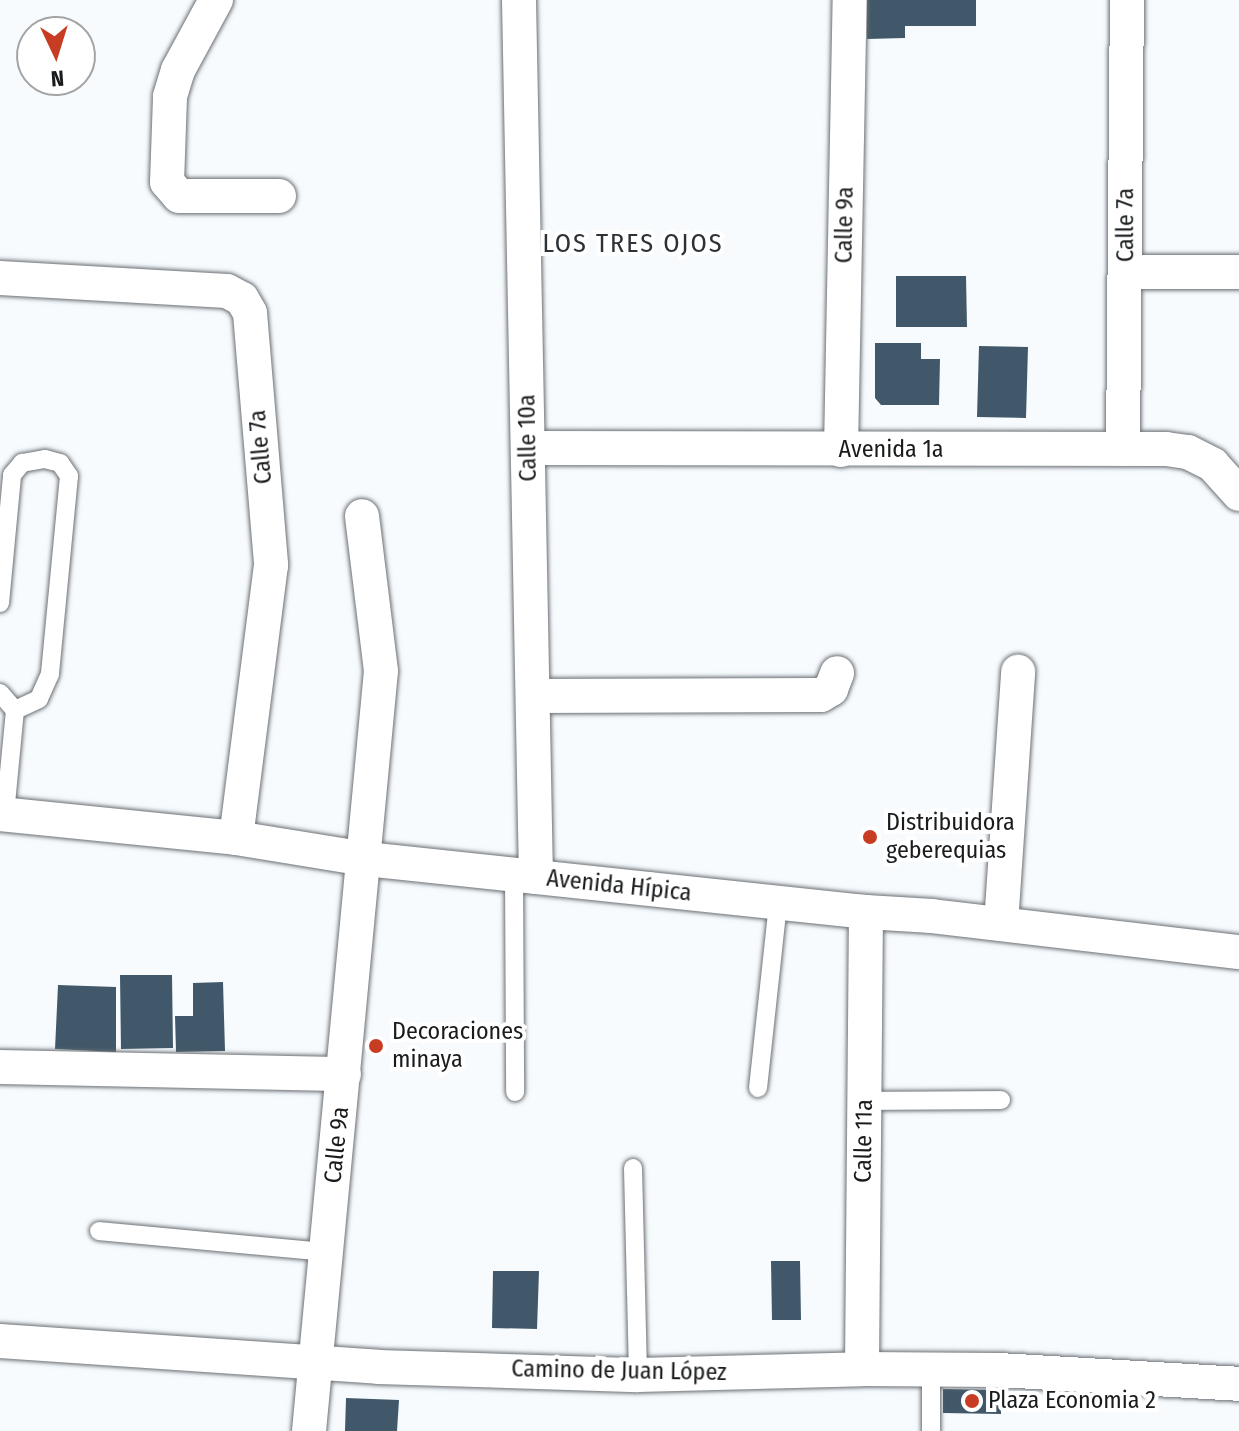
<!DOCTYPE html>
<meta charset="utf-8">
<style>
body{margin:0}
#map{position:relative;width:1239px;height:1431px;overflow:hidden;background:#f7fbfe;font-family:"Fira Sans Condensed",sans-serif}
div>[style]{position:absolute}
.building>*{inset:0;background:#405869}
.roads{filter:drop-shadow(0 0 2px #6b7075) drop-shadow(0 0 2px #6b7075)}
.service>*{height:18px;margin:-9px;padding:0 9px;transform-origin:9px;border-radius:9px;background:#fff}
.minor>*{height:34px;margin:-17px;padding:0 17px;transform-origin:17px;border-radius:17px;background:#fff}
.dots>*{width:22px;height:22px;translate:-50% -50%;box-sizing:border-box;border:4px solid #fff;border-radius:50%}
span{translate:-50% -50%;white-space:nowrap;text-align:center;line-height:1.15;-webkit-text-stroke:8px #fff;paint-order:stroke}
.street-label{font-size:24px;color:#191b1d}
.poi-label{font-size:24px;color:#191b1d}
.left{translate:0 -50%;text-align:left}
.neighbourhood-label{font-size:26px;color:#2d3236;letter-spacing:2px}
.north{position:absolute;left:16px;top:16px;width:80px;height:80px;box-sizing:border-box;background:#fff;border:2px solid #a3a4a5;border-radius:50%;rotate:176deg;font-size:22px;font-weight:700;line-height:32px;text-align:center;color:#191b1d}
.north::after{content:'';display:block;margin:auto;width:28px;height:36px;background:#c83c23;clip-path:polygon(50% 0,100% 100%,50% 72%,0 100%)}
</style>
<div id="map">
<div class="building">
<div style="clip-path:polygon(867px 0,976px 0,976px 26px,905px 26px,905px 38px,867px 39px)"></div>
<div style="clip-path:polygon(896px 276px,966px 276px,967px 327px,896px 327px)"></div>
<div style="clip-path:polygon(875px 343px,921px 343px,921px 359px,940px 359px,939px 405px,881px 405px,875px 398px)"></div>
<div style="clip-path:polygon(979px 346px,1028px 347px,1026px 418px,977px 417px)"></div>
<div style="clip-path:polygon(120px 975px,172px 975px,173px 1048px,121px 1049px)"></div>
<div style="clip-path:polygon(223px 982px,225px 1051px,176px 1052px,175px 1016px,193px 1016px,193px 983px)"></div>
<div style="clip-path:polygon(58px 985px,116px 987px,116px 1052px,55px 1049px)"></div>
<div style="clip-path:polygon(771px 1261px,800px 1261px,801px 1320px,772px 1320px)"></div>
<div style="clip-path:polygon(493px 1271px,539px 1271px,537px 1329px,492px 1328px)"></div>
<div style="clip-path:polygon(943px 1389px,1001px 1390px,1001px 1414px,943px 1413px)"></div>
<div style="clip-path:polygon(346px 1398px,399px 1400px,397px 1431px,345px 1431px)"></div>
</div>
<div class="roads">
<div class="service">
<div style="left:0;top:603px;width:129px;rotate:-84.6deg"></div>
<div style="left:12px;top:475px;width:16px;rotate:-50deg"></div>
<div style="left:22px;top:463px;width:23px;rotate:-10deg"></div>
<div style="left:45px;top:459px;width:16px;rotate:15deg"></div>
<div style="left:60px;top:463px;width:16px;rotate:55deg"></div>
<div style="left:69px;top:476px;width:199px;rotate:95.5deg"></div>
<div style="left:50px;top:674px;width:27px;rotate:114deg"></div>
<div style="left:39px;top:699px;width:26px;rotate:155deg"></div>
<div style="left:0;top:693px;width:23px;rotate:49deg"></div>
<div style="left:15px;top:710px;width:104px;rotate:95.5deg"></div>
<div style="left:514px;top:873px;width:219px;rotate:89.7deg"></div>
<div style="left:758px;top:1088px;width:186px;rotate:-83.8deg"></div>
<div style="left:864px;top:1101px;width:137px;rotate:-0.4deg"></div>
<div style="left:633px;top:1168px;width:207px;rotate:88.6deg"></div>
<div style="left:99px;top:1231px;width:228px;rotate:5.3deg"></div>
<div style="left:931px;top:1370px;width:61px;rotate:90deg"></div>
</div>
<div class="minor">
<div style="left:216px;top:0;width:80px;rotate:118.5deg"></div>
<div style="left:178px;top:70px;width:28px;rotate:107deg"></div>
<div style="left:170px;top:97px;width:85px;rotate:92deg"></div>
<div style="left:167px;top:182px;width:18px;rotate:49deg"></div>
<div style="left:179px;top:196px;width:100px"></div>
<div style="left:519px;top:0;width:877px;rotate:88.89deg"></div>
<div style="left:1126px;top:272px;width:113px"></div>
<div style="left:0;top:278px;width:227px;rotate:3.3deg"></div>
<div style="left:227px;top:291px;width:17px;rotate:28deg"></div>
<div style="left:242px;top:299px;width:16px;rotate:60deg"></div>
<div style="left:250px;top:313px;width:253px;rotate:85.2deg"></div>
<div style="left:271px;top:565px;width:275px;rotate:97.3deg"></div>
<div style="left:528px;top:448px;width:638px;rotate:0.09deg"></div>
<div style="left:1166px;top:449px;width:22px;rotate:8deg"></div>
<div style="left:1188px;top:452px;width:28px;rotate:27deg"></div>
<div style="left:1213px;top:465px;width:39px;rotate:48deg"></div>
<div style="left:1123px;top:449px;width:449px;rotate:-89.5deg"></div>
<div style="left:841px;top:450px;width:450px;rotate:-88.9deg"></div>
<div style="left:534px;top:696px;width:287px;rotate:-0.2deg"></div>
<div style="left:821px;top:695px;width:12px;rotate:-31deg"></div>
<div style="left:831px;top:689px;width:17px;rotate:-69deg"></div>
<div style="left:0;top:814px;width:237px;rotate:5.8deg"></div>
<div style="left:236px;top:838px;width:132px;rotate:9.2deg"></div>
<div style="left:366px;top:859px;width:503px;rotate:6.05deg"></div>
<div style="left:866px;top:912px;width:66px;rotate:3.5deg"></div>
<div style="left:932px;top:916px;width:309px;rotate:6.7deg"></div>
<div style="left:1001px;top:924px;width:253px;rotate:-86.1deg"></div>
<div style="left:0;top:1067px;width:344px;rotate:1.2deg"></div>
<div style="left:0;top:1341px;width:379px;rotate:3.9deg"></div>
<div style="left:378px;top:1367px;width:260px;rotate:1.8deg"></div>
<div style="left:638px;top:1375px;width:224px;rotate:-1.5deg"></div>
<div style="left:862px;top:1369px;width:137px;rotate:0.4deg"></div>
<div style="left:999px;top:1370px;width:240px;rotate:3.3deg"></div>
<div style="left:862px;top:1369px;width:457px;rotate:-89.5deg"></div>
<div style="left:309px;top:1431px;width:763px;rotate:-84.59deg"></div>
<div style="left:381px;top:671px;width:156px;rotate:-97deg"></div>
</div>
</div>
<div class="dots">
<div style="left:870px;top:837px;background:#c83c23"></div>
<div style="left:376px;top:1046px;background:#c83c23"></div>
<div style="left:972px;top:1401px;background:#c83c23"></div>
</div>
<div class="street-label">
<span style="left:845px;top:225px;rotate:-89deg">Calle 9a</span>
<span style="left:1126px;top:225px;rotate:-90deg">Calle 7a</span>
<span style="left:528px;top:438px;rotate:-91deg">Calle 10a</span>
<span style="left:261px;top:447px;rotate:-95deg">Calle 7a</span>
<span style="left:891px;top:450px">Avenida 1a</span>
<span style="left:619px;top:886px;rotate:6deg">Avenida Hípica</span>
<span style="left:864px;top:1141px;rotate:-89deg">Calle 11a</span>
<span style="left:337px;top:1145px;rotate:-84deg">Calle 9a</span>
<span style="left:619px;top:1371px;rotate:1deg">Camino de Juan López</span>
</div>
<div class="poi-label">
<span class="left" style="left:886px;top:837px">Distribuidora<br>geberequias</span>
<span class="left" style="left:392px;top:1046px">Decoraciones<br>minaya</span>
<span class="left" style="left:988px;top:1401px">Plaza Economia 2</span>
</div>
<div class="neighbourhood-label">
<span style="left:633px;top:244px">LOS TRES OJOS</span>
</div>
<div class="north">N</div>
</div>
